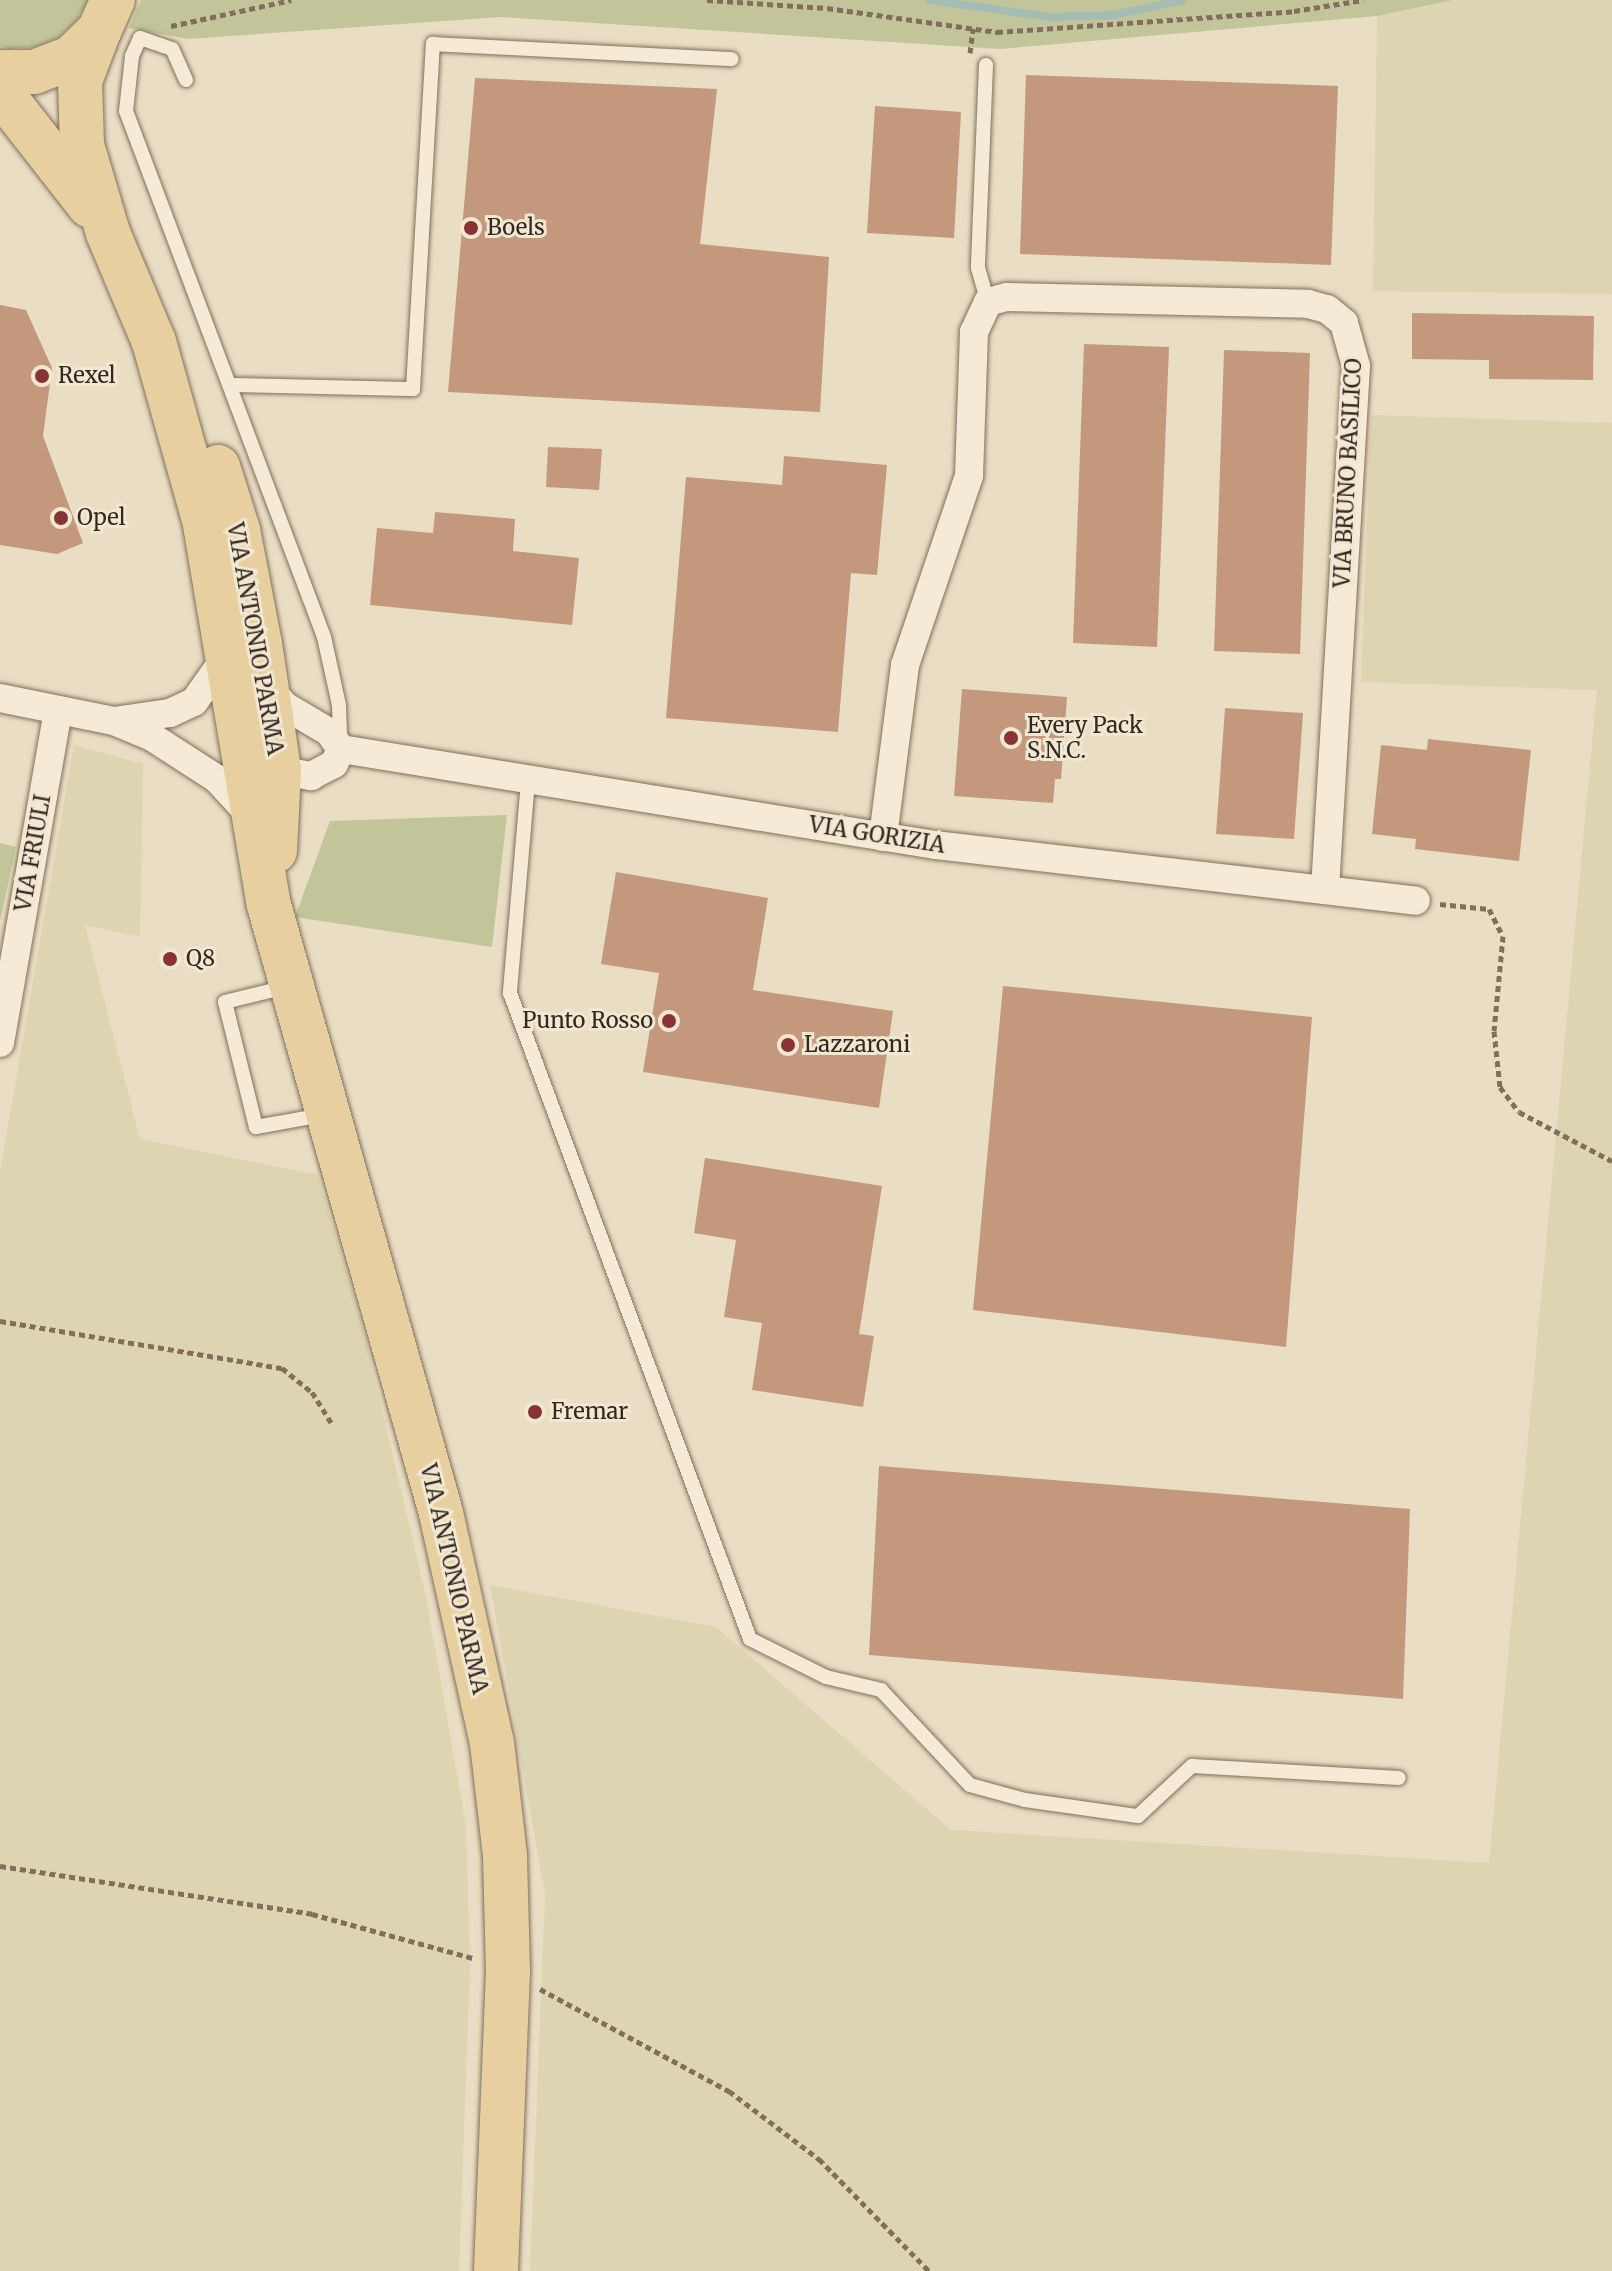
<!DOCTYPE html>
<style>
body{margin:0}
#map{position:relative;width:1612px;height:2271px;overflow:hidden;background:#e9ddc3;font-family:Merriweather,serif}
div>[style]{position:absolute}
.farmland>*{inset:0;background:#ddd5b2}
.green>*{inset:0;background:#c1c599}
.stream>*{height:8px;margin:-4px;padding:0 4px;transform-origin:4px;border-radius:4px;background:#a5bcb5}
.building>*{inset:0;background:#c3987d}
.path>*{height:5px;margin-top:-2.5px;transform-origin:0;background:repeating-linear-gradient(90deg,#816f5c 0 6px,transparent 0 10px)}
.roads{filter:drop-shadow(0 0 2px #816f5c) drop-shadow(0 0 2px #816f5c)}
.lane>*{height:14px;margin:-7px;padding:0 7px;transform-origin:7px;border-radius:7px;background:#f4ead5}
.street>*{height:28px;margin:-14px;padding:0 14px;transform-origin:14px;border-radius:14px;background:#f4ead5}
.primary>*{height:44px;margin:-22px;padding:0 22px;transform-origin:22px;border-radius:22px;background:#e8cf9f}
.dots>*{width:22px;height:22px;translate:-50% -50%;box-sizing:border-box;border:4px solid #f1e7d2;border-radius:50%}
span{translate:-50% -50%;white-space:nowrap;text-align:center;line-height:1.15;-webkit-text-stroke:6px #f1e7d2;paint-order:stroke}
.poi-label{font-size:22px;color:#32281e}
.left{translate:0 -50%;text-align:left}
.right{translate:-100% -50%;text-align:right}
.street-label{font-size:22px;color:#32281e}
</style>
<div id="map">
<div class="farmland">
<div style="clip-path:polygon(1453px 0,1612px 0,1612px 294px,1373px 291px,1377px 16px)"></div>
<div style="clip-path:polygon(1371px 415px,1612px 423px,1612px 2271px,530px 2271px,545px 1894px,490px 1585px,716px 1627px,951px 1830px,1489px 1863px,1597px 690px,1361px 682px)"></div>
<div style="clip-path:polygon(74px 745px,143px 764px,140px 937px,85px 925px,140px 1139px,318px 1175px,362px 1323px,426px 1597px,466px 1826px,470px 1965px,459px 2271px,0 2271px,0 1172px)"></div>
</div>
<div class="green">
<div style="clip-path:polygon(0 0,88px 0,76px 21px,57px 38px,34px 47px,9px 49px,0 46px)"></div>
<div style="clip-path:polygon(141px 0,1453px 0,1377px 16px,1000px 49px,501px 17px,188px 39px,129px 28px)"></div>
<div style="clip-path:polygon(507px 815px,492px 947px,295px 917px,330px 821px)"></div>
<div style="clip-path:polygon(0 843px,16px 847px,0 921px)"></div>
</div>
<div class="stream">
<div style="left:930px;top:0;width:121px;rotate:8.1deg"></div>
<div style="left:1050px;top:17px;width:64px;rotate:-1.8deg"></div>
<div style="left:1114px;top:15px;width:70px;rotate:-12.4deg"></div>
</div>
<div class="building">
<div style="clip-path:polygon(1026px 75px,1338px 86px,1331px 265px,1020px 254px)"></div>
<div style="clip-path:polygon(475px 78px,717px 89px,700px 244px,829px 257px,820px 412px,448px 392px)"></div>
<div style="clip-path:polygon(875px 106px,961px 112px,954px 238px,867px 233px)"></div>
<div style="clip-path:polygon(0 305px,26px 310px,52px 368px,43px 436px,83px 543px,57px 554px,0 545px)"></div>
<div style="clip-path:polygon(1412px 313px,1594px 316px,1593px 380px,1489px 379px,1489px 360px,1412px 359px)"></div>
<div style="clip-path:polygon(1084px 344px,1169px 347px,1157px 647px,1073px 643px)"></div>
<div style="clip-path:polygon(1224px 350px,1310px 353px,1300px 654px,1214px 651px)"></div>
<div style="clip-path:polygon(548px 447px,602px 449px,599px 490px,546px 487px)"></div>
<div style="clip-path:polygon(784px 456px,887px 465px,877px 575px,851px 573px,838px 732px,666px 718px,686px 477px,782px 485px)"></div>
<div style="clip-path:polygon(435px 512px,515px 519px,513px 551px,579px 558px,572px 625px,370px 605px,377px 528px,433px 533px)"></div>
<div style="clip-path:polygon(962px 689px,1067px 697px,1061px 779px,1055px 779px,1053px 803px,954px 796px)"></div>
<div style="clip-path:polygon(1225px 708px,1303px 713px,1294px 839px,1216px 834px)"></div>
<div style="clip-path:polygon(1428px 739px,1531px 750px,1519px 861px,1415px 849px,1416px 839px,1372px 834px,1381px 745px,1427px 750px)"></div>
<div style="clip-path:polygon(616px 872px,768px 898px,753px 990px,893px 1011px,879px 1108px,643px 1072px,659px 973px,601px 964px)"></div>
<div style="clip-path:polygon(1003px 986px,1312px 1017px,1286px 1347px,973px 1310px)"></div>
<div style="clip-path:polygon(705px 1158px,882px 1186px,859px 1334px,874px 1336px,863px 1407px,752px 1390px,762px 1323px,724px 1317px,736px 1240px,694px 1233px)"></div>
<div style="clip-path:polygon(879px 1466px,1410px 1509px,1403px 1699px,869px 1655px)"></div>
</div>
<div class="path">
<div style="left:707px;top:0;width:120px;rotate:3.8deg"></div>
<div style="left:827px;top:8px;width:172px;rotate:8deg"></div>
<div style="left:997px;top:32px;width:298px;rotate:-4deg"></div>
<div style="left:1294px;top:11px;width:70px;rotate:-9.1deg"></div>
<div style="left:171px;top:26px;width:123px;rotate:-12.2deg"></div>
<div style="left:970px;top:53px;width:25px;rotate:-83deg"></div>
<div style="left:1440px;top:904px;width:49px;rotate:5.8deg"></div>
<div style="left:1489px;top:909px;width:30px;rotate:63deg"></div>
<div style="left:1503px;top:936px;width:95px;rotate:95.4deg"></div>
<div style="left:1494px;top:1031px;width:56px;rotate:83.9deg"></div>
<div style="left:1500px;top:1087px;width:31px;rotate:53deg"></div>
<div style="left:1519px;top:1112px;width:105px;rotate:27.8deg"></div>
<div style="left:0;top:1321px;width:286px;rotate:9.5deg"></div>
<div style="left:282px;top:1368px;width:38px;rotate:39deg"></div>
<div style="left:312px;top:1392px;width:39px;rotate:58deg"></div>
<div style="left:0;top:1866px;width:316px;rotate:8.7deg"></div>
<div style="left:312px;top:1914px;width:167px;rotate:15.3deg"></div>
<div style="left:540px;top:1989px;width:215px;rotate:28.4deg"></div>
<div style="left:729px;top:2091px;width:113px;rotate:37.1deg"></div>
<div style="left:819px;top:2159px;width:157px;rotate:45.5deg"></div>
</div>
<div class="roads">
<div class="lane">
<div style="left:986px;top:65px;width:203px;rotate:92.3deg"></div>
<div style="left:978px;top:268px;width:35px;rotate:74deg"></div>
<div style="left:186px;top:80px;width:34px;rotate:-114deg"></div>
<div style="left:172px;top:49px;width:34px;rotate:-161deg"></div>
<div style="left:140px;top:38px;width:20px;rotate:114deg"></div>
<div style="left:132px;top:56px;width:55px;rotate:96.2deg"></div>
<div style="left:126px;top:111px;width:562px;rotate:69.37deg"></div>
<div style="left:324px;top:637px;width:70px;rotate:77.6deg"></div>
<div style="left:339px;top:705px;width:36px;rotate:88deg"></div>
<div style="left:231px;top:385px;width:182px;rotate:1.3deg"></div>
<div style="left:413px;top:389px;width:346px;rotate:-86.7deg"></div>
<div style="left:433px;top:44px;width:299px;rotate:2.9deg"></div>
<div style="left:528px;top:781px;width:213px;rotate:94.9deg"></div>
<div style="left:510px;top:993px;width:689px;rotate:69.62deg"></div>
<div style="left:750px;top:1639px;width:85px;rotate:26.6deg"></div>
<div style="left:826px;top:1677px;width:57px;rotate:13.3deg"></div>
<div style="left:881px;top:1690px;width:130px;rotate:46.9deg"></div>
<div style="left:970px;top:1785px;width:57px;rotate:15.3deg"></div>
<div style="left:1025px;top:1800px;width:114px;rotate:8.1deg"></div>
<div style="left:1138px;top:1816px;width:74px;rotate:-42.8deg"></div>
<div style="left:1192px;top:1766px;width:207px;rotate:3.3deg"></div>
<div style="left:286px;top:987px;width:63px;rotate:166.2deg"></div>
<div style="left:225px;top:1002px;width:129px;rotate:76.1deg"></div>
<div style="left:256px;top:1127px;width:67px;rotate:-10.3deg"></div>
</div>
<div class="street">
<div style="left:267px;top:686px;width:27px;rotate:48deg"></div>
<div style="left:285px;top:706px;width:51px;rotate:30.6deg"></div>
<div style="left:329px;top:732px;width:21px;rotate:55deg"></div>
<div style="left:0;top:698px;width:116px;rotate:11.4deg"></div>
<div style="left:114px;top:721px;width:41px;rotate:22.8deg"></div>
<div style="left:152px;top:737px;width:77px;rotate:32.9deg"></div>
<div style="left:217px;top:779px;width:50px;rotate:47.4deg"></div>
<div style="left:114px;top:721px;width:57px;rotate:-8.1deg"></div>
<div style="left:170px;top:713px;width:26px;rotate:-25deg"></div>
<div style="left:194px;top:702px;width:59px;rotate:-54.7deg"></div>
<div style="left:341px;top:749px;width:602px;rotate:9.18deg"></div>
<div style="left:935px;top:845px;width:484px;rotate:6.6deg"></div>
<div style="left:268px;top:759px;width:16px;rotate:45deg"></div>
<div style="left:279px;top:770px;width:33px;rotate:11deg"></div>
<div style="left:311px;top:776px;width:26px;rotate:-28deg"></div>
<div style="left:334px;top:764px;width:17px;rotate:-65deg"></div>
<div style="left:883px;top:837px;width:173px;rotate:-82.7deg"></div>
<div style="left:905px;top:665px;width:200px;rotate:-71.3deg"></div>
<div style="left:969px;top:476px;width:144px;rotate:-88deg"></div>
<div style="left:974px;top:332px;width:33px;rotate:-65deg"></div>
<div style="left:988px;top:302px;width:20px;rotate:-15deg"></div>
<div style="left:1007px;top:297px;width:301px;rotate:1.3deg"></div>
<div style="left:1308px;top:304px;width:20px;rotate:15deg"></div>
<div style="left:1327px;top:309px;width:22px;rotate:39deg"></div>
<div style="left:1344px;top:323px;width:45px;rotate:74.4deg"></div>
<div style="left:1356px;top:366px;width:525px;rotate:93.39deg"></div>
<div style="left:0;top:1043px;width:337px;rotate:-80.1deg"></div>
</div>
<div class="primary">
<div style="left:99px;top:31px;width:53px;rotate:110.8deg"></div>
<div style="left:80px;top:81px;width:64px;rotate:88.2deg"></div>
<div style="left:82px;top:145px;width:92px;rotate:73.5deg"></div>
<div style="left:108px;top:233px;width:118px;rotate:67.1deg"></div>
<div style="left:154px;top:342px;width:189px;rotate:74.3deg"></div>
<div style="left:205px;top:524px;width:386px;rotate:80.5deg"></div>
<div style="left:269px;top:905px;width:632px;rotate:74.2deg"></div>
<div style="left:441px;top:1513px;width:236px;rotate:77.5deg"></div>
<div style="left:492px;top:1743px;width:114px;rotate:83.4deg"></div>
<div style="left:505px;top:1856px;width:115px;rotate:88.5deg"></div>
<div style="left:508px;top:1971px;width:300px;rotate:92.3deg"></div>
<div style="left:0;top:72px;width:34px"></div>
<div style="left:34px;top:72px;width:40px;rotate:-21deg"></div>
<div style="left:71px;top:58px;width:39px;rotate:-44deg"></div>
<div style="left:99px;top:31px;width:34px;rotate:-66deg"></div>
<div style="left:0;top:91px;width:145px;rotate:52deg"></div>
<div style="left:218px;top:467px;width:66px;rotate:72.4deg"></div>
<div style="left:238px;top:530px;width:116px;rotate:79.1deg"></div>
<div style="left:260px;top:644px;width:127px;rotate:81.4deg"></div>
<div style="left:279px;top:770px;width:81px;rotate:92.8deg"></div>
</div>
</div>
<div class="dots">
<div style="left:471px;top:228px;background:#893335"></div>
<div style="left:42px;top:376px;background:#893335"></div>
<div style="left:61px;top:518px;background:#893335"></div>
<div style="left:1011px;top:738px;background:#893335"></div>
<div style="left:170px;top:959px;background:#893335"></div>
<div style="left:669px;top:1021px;background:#893335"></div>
<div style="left:788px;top:1045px;background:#893335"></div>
<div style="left:535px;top:1412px;background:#893335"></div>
</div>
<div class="poi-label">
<span class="left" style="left:487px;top:228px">Boels</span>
<span class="left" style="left:58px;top:376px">Rexel</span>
<span class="left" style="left:77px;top:518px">Opel</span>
<span class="left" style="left:1027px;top:738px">Every Pack<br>S.N.C.</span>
<span class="left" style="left:186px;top:959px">Q8</span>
<span class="right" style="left:653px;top:1021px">Punto Rosso</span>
<span class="left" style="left:804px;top:1045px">Lazzaroni</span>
<span class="left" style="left:551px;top:1412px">Fremar</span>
</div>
<div class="street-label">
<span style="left:1348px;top:473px;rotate:-87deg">VIA BRUNO BASILICO</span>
<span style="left:255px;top:639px;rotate:80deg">VIA ANTONIO PARMA</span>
<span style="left:877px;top:835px;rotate:9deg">VIA GORIZIA</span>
<span style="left:33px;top:853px;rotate:-80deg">VIA FRIULI</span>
<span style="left:454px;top:1579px;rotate:77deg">VIA ANTONIO PARMA</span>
</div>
</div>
